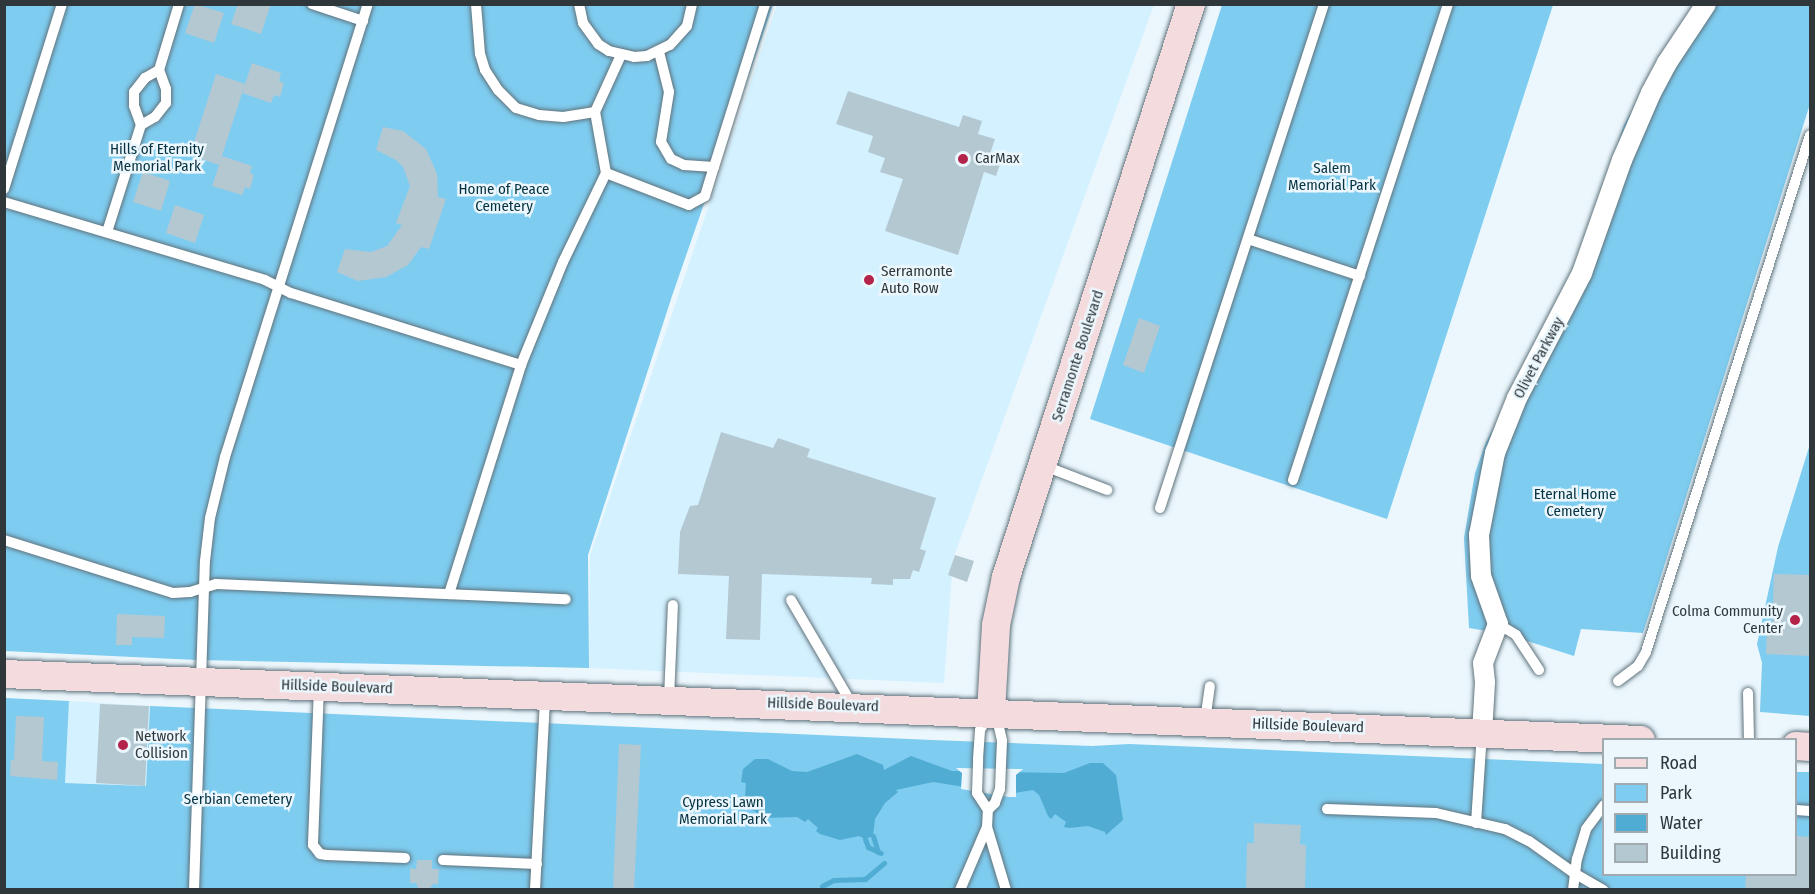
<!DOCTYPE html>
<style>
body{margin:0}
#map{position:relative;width:1815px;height:894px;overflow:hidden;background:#ebf7fd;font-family:"Fira Sans Condensed",sans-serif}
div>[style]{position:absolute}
.built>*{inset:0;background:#d4f1ff}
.green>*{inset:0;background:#7eccf0}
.water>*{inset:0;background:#50acd3}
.pier>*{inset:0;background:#ebf7fd}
.stream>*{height:5px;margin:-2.5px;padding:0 2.5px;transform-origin:2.5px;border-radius:2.5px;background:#50acd3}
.building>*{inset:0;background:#b4c8d2}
.roads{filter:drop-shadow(0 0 2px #60737c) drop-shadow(0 0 2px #60737c)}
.service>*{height:10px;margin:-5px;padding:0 5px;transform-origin:5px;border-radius:5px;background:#fff}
.minor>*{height:20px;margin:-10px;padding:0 10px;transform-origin:10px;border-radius:10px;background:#fff}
.secondary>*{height:28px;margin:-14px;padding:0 14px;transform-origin:14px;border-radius:14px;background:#f4dbde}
.dots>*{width:16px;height:16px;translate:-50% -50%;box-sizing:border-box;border:3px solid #ebf7fd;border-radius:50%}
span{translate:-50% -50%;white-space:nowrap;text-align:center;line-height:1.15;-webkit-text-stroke:5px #ebf7fd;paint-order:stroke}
.park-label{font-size:15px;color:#063242}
.poi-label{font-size:15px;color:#2f373b}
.left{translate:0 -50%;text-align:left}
.right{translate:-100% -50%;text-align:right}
.street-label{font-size:15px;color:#2f373b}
.frame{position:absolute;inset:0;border:6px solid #2f373b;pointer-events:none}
.legend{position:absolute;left:1602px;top:738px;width:195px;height:138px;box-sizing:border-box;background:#ebf7fd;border:2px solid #a0aaaf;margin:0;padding:8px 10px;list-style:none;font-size:18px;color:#2f373b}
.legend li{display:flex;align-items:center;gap:12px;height:30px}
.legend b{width:30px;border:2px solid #a0aaaf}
</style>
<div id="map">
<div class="built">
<div style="clip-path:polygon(777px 5px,1154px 5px,953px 559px,944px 683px,589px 668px,590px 555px)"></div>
<div style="clip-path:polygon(69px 701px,150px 706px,146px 786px,65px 783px)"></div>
</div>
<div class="green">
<div style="clip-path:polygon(5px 5px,773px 5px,672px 296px,588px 555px,589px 668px,197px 660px,5px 651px)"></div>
<div style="clip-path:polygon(1222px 5px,1553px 5px,1387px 519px,1090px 419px)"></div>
<div style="clip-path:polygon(1706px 5px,1810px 5px,1810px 104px,1643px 633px,1581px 629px,1574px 656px,1505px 634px,1469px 628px,1464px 538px,1475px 473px,1486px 442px,1560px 303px,1580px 253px,1624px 125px,1647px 84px)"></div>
<div style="clip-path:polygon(1810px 444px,1810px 716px,1760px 712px,1762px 663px,1757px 644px,1778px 547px)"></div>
<div style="clip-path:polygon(5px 698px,69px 701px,65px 783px,146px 786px,150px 706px,932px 740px,1092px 746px,1129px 744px,1603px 764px,1604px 874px,1796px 874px,1796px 772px,1810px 772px,1810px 889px,5px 890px)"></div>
</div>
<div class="water">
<div style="clip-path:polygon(857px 754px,883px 765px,884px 770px,911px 756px,952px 771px,1064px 773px,1090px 763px,1103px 763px,1116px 775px,1123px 820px,1106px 835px,1105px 832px,1088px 826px,1069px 828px,1064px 827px,1066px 822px,1055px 814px,1051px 819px,1048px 816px,1039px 795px,1033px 790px,1009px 794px,933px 782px,896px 790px,898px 792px,885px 803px,875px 819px,873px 836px,865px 839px,859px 836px,840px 840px,820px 834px,816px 831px,818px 828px,808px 819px,805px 822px,797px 817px,764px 818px,747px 806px,740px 796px,745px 796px,746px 783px,741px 782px,743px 769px,755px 759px,768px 759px,792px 771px,807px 772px)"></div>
</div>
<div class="pier">
<div style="clip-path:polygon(956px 768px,1023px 769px,1016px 775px,1016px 797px,1009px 797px,961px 789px,962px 773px)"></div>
</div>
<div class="stream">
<div style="left:873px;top:836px;width:17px;rotate:73deg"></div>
<div style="left:865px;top:839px;width:9px;rotate:69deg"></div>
<div style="left:868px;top:847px;width:14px;rotate:25deg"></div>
<div style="left:822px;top:886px;width:13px;rotate:-27deg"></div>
<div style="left:834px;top:880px;width:31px;rotate:-2deg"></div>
<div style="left:865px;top:879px;width:25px;rotate:-40deg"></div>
</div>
<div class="building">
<div style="clip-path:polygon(195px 4px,224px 13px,214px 43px,185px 33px)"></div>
<div style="clip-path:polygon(238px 4px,271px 4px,261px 34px,231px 24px)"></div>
<div style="clip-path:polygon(252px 63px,281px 73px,279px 81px,284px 83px,280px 97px,274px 95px,271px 103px,242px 93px)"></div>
<div style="clip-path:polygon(216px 74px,245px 84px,219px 165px,190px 155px)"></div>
<div style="clip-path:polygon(848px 91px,959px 127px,963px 115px,982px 121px,978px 134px,995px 139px,990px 154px,1002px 158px,996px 176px,984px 172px,958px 255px,885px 231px,903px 179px,880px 172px,885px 158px,868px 152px,873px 136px,836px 124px)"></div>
<div style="clip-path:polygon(383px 127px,403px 131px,426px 149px,437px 174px,438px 197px,446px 199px,429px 249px,421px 247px,408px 265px,386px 277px,358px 281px,337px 272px,345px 249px,371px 252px,387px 246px,402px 225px,396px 223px,410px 186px,403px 167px,396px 160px,376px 150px)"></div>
<div style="clip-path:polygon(222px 156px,252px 166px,250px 173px,254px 175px,250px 189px,245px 187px,242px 195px,212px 186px)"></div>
<div style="clip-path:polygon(143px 172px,170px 181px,161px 211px,133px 202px)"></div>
<div style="clip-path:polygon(175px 205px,204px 215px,195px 243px,166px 233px)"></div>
<div style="clip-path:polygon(1139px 318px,1160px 326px,1144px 373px,1123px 365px)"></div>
<div style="clip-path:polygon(721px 432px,773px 448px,778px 438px,810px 449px,807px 457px,936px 498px,920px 549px,926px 551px,919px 572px,913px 570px,910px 579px,893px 579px,893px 585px,871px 584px,872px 578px,762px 574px,760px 640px,726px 639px,729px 576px,678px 574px,680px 532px,690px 506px,698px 505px)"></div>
<div style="clip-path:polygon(955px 555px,974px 561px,967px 582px,948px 575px)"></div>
<div style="clip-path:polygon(1774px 574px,1810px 575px,1810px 656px,1766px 654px,1767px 627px,1772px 627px)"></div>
<div style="clip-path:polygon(117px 614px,165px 616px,164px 638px,132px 637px,132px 645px,116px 645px)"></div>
<div style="clip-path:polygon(100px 704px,149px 706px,145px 786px,96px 783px)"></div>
<div style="clip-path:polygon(16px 716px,44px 717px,42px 761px,58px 762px,57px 780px,10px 776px,11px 760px,14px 760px)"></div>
<div style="clip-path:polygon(619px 744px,641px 745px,634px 890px,613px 890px)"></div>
<div style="clip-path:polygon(1254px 823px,1301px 825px,1300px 844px,1306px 845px,1305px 890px,1246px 890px,1247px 843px,1254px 843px)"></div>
<div style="clip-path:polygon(1796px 836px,1810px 837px,1810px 890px,1745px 890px,1746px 874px,1796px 874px)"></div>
<div style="clip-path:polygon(417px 860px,432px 860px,432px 869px,439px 869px,438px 884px,433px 884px,429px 890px,419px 890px,416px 883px,410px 883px,410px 868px,416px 869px)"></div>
</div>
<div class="roads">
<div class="service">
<div style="left:312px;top:4px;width:54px;rotate:18.4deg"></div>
<div style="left:579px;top:4px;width:19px;rotate:78deg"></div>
<div style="left:583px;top:23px;width:26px;rotate:54deg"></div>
<div style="left:598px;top:44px;width:13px;rotate:32deg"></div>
<div style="left:609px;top:51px;width:26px;rotate:13deg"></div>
<div style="left:634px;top:57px;width:13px;rotate:-4deg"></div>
<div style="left:647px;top:56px;width:25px;rotate:-26deg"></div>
<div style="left:670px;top:45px;width:25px;rotate:-48deg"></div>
<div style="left:687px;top:26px;width:23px;rotate:-77deg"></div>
<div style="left:595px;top:112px;width:63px;rotate:-65.5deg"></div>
<div style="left:141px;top:125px;width:16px;rotate:-30deg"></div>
<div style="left:155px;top:117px;width:18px;rotate:-52deg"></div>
<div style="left:166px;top:103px;width:14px;rotate:-90deg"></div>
<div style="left:166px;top:89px;width:20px;rotate:-110deg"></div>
<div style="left:159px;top:70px;width:69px;rotate:-73.1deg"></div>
<div style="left:714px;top:167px;width:171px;rotate:-72.6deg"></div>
<div style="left:606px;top:173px;width:89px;rotate:21.1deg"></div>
<div style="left:689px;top:205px;width:18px;rotate:-29deg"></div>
<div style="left:705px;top:196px;width:30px;rotate:-73deg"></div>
<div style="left:714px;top:167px;width:30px;rotate:-176deg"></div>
<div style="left:684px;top:165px;width:14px;rotate:-155deg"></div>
<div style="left:671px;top:159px;width:20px;rotate:-120deg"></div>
<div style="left:661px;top:142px;width:51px;rotate:-80.9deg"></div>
<div style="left:669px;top:92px;width:41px;rotate:-104deg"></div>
<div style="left:4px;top:189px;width:194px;rotate:-72.6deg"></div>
<div style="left:4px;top:202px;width:272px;rotate:16.6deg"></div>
<div style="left:265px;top:280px;width:29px;rotate:27deg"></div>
<div style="left:291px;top:293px;width:241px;rotate:17.4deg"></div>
<div style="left:107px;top:232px;width:112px;rotate:-72.4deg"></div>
<div style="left:141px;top:125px;width:20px;rotate:-110deg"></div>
<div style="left:134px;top:106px;width:14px;rotate:-90deg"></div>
<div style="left:134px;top:92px;width:18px;rotate:-52deg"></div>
<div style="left:145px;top:78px;width:16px;rotate:-30deg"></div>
<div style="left:1248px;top:239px;width:118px;rotate:18.3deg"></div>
<div style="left:1042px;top:465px;width:70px;rotate:21deg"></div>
<div style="left:1293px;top:480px;width:501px;rotate:-71.96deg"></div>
<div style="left:1160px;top:508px;width:530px;rotate:-71.98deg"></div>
<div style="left:4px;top:540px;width:177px;rotate:17.4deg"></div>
<div style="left:173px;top:593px;width:17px;rotate:-3deg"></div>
<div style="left:190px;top:592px;width:27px;rotate:-17deg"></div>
<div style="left:216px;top:584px;width:350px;rotate:2.5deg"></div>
<div style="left:449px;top:594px;width:240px;rotate:-72.5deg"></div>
<div style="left:521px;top:365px;width:111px;rotate:-67.8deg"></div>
<div style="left:563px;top:262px;width:99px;rotate:-64.2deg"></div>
<div style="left:606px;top:173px;width:62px;rotate:-100.2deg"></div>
<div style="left:595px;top:112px;width:32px;rotate:171deg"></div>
<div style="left:563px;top:117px;width:24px;rotate:-175deg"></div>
<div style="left:539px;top:115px;width:24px;rotate:-163deg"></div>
<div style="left:516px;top:108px;width:25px;rotate:-135deg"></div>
<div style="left:498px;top:90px;width:24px;rotate:-123deg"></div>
<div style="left:485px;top:70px;width:17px;rotate:-107deg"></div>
<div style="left:480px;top:54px;width:50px;rotate:-94.6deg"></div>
<div style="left:791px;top:600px;width:123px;rotate:59.7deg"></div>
<div style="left:1498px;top:624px;width:21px;rotate:31deg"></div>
<div style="left:1516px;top:635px;width:42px;rotate:56.7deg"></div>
<div style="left:1618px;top:681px;width:25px;rotate:-37deg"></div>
<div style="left:1638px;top:666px;width:16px;rotate:-60deg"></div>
<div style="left:1646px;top:652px;width:542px;rotate:-72.4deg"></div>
<div style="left:319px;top:687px;width:158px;rotate:92.2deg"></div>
<div style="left:313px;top:845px;width:11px;rotate:52deg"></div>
<div style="left:320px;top:854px;width:7px;rotate:8deg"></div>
<div style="left:327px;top:855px;width:78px;rotate:2.2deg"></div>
<div style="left:1748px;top:693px;width:47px;rotate:88.8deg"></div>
<div style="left:669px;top:699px;width:94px;rotate:-87.6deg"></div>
<div style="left:1205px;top:721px;width:35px;rotate:-82deg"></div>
<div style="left:1327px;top:809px;width:109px;rotate:2.1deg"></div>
<div style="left:1436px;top:813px;width:71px;rotate:13.1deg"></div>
<div style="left:1505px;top:829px;width:27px;rotate:27deg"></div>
<div style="left:1529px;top:841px;width:55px;rotate:35.4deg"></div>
<div style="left:1574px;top:873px;width:34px;rotate:30deg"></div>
<div style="left:1796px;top:810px;width:14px;rotate:4deg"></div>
<div style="left:1476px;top:823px;width:90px;rotate:-86.2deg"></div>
<div style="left:987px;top:827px;width:66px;rotate:73.2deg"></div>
<div style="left:443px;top:860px;width:94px;rotate:2.4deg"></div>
<div style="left:194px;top:890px;width:329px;rotate:-88.1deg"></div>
<div style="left:205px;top:561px;width:43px;rotate:-83.4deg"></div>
<div style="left:210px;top:518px;width:63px;rotate:-76.2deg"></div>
<div style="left:225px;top:457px;width:475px;rotate:-72.5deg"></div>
<div style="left:535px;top:890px;width:194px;rotate:-87deg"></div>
<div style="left:960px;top:890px;width:69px;rotate:-66.8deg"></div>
<div style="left:987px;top:827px;width:17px;rotate:-87deg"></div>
<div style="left:988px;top:810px;width:20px;rotate:-123deg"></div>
<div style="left:977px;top:793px;width:34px;rotate:-88deg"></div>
<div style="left:978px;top:759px;width:29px;rotate:-86deg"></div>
<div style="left:980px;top:730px;width:21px;rotate:-59deg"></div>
<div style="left:991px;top:712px;width:13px;rotate:58deg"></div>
<div style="left:998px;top:723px;width:18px;rotate:77deg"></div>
<div style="left:1002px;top:741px;width:48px;rotate:92.4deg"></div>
<div style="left:1000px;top:789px;width:15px;rotate:110deg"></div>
<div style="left:995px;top:803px;width:10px;rotate:135deg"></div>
<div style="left:1573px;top:890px;width:31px;rotate:-83deg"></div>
<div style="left:1577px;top:859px;width:31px;rotate:-73deg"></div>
<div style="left:1586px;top:829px;width:30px;rotate:-53deg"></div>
</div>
<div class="minor">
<div style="left:1482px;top:733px;width:51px;rotate:-86.6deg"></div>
<div style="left:1485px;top:682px;width:19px;rotate:-96deg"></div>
<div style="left:1483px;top:663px;width:42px;rotate:-69deg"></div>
<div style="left:1498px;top:624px;width:51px;rotate:-109.5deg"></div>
<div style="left:1481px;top:576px;width:41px;rotate:-92.8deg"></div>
<div style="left:1479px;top:535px;width:84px;rotate:-79deg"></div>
<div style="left:1495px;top:453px;width:59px;rotate:-68.2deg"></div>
<div style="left:1517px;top:398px;width:141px;rotate:-62.5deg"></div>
<div style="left:1582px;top:273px;width:120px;rotate:-70.5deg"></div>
<div style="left:1622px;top:160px;width:73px;rotate:-66.6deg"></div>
<div style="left:1651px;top:93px;width:34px;rotate:-62deg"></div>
<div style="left:1667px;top:63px;width:71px;rotate:-56.5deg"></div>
</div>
<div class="secondary">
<div style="left:4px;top:674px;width:1638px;rotate:2.31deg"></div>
<div style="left:991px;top:712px;width:87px;rotate:-86.7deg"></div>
<div style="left:996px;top:625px;width:49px;rotate:-78.2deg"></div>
<div style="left:1006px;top:577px;width:602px;rotate:-72.11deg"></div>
<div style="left:1796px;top:746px;width:14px;rotate:4deg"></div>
</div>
</div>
<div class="dots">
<div style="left:963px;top:159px;background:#b4234a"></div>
<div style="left:869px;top:280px;background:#b4234a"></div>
<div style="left:1795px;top:620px;background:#b4234a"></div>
<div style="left:123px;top:745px;background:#b4234a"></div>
</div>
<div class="park-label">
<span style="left:157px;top:158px">Hills of Eternity<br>Memorial Park</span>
<span style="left:1332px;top:177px">Salem<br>Memorial Park</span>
<span style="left:504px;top:198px">Home of Peace<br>Cemetery</span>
<span style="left:1575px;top:503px">Eternal Home<br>Cemetery</span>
<span style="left:238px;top:800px">Serbian Cemetery</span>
<span style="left:723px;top:811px">Cypress Lawn<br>Memorial Park</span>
</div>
<div class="poi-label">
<span class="left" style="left:975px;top:159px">CarMax</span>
<span class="left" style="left:881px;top:280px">Serramonte<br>Auto Row</span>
<span class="right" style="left:1783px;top:620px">Colma Community<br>Center</span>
<span class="left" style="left:135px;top:745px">Network<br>Collision</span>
</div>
<div class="street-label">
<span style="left:1078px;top:356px;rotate:-72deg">Serramonte Boulevard</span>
<span style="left:1539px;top:358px;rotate:-62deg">Olivet Parkway</span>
<span style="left:337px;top:687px;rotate:2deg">Hillside Boulevard</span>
<span style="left:823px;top:705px;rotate:2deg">Hillside Boulevard</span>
<span style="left:1308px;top:726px;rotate:2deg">Hillside Boulevard</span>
</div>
<div class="frame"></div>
<ul class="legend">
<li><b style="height:8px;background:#f4dbde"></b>Road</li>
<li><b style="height:16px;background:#7eccf0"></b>Park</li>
<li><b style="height:16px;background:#50acd3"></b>Water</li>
<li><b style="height:16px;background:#b4c8d2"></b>Building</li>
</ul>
</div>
